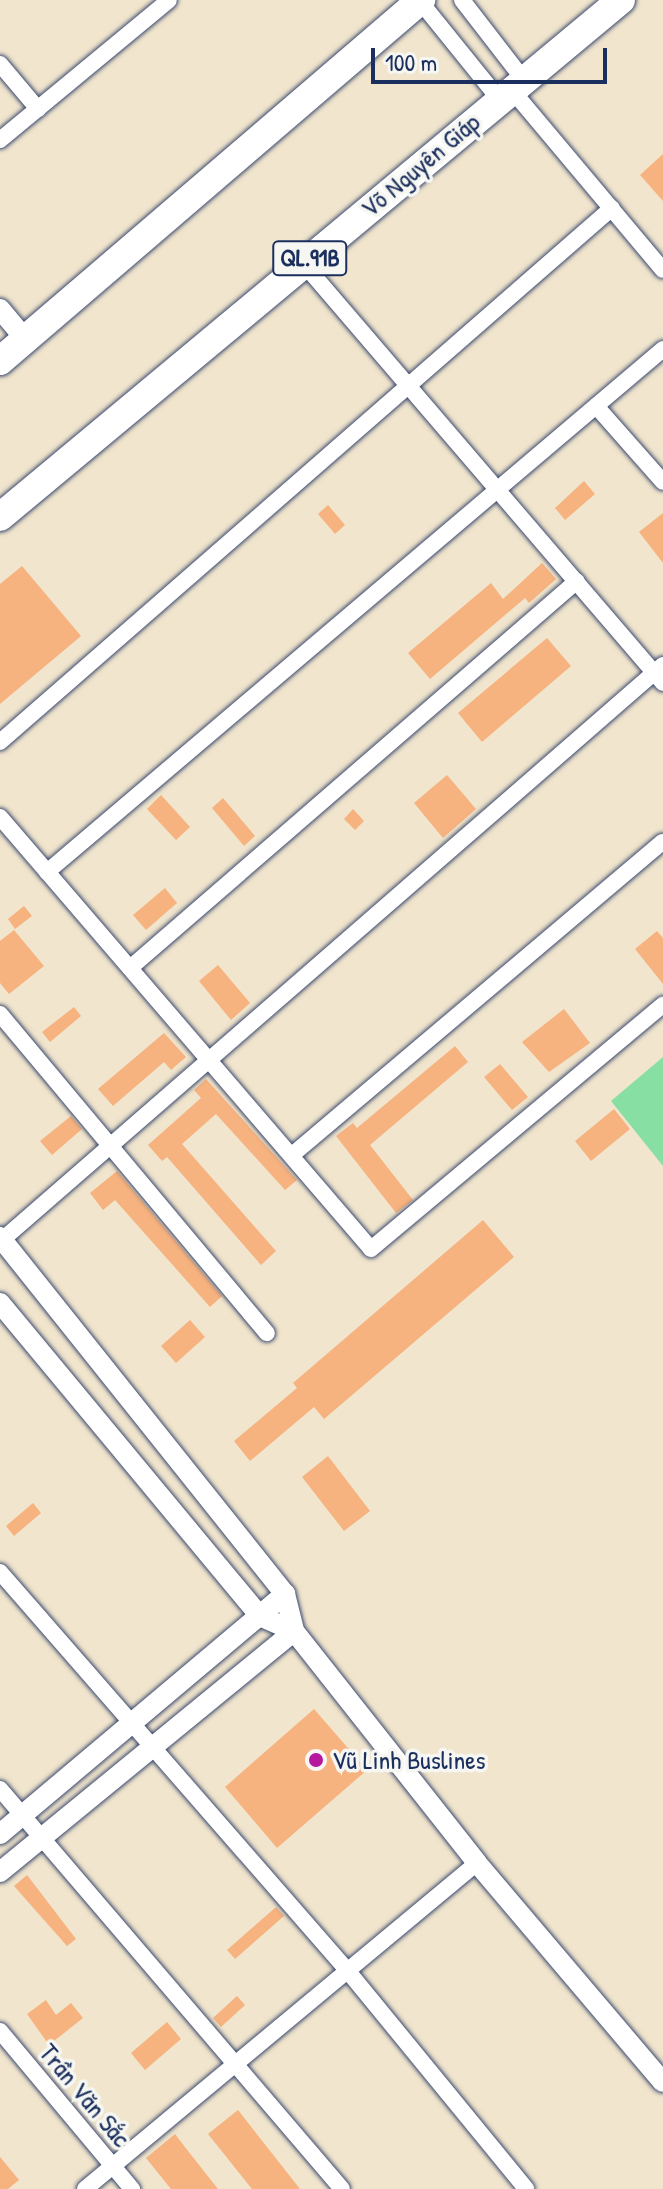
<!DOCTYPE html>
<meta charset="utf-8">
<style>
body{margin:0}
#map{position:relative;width:663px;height:2189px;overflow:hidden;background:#f1e5cd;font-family:"Patrick Hand",sans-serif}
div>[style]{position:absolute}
.green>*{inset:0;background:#87dfa4}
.building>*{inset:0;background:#f6b27f}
.roads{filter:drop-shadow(0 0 2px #3b4a6f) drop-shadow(0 0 2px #3b4a6f)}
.minor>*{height:16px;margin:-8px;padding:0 8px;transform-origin:8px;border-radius:8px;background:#fff}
.tertiary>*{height:20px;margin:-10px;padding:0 10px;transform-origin:10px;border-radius:10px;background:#fff}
.trunk>*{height:28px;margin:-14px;padding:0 14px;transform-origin:14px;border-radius:14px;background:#fff}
.dots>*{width:22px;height:22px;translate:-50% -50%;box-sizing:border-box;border:4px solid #f6f6f2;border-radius:50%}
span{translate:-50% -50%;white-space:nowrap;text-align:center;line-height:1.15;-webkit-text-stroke:7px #f6f6f2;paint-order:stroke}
.shield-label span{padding:2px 6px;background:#f6f6f2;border:2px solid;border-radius:6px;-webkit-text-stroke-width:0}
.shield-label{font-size:24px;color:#1b2f5e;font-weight:700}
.street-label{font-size:26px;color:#1b2f5e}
.poi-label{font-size:26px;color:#1b2f5e}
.left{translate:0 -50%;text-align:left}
.scale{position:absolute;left:371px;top:48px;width:236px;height:36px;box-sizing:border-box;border:4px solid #1b2f5e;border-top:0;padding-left:10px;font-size:24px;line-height:28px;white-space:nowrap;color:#1b2f5e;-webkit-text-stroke:6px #f6f6f2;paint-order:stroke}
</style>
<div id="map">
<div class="green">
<div style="clip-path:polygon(663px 1057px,663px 1166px,611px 1101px)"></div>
</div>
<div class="building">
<div style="clip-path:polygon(663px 154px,663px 201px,640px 175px)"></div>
<div style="clip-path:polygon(584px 481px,595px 494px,565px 520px,555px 508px)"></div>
<div style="clip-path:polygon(328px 505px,345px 525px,335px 534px,318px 514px)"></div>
<div style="clip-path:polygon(663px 513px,663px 563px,639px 532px)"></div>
<div style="clip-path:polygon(542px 563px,556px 579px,529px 603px,525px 598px,430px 679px,408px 653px,491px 583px,503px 599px)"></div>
<div style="clip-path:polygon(22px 566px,81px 636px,0 704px,0 584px)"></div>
<div style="clip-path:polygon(547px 638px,571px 666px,482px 742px,458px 713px)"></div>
<div style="clip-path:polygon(447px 775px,476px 809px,443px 838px,414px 803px)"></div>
<div style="clip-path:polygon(161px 795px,190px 827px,176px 840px,147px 809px)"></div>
<div style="clip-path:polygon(223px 798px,255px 836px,244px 846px,212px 808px)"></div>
<div style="clip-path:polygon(353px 809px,364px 821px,355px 830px,344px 819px)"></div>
<div style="clip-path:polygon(165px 888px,177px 903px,146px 930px,133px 915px)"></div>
<div style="clip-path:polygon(24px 906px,32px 916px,15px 929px,8px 919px)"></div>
<div style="clip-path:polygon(14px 930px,44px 966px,9px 994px,0 983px,0 941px)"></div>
<div style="clip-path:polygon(657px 931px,663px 938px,663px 984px,635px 949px)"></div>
<div style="clip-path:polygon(218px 965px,250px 1003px,231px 1020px,199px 981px)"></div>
<div style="clip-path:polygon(74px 1007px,81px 1016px,50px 1042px,42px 1032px)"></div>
<div style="clip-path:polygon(564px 1009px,590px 1043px,549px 1072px,522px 1042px)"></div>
<div style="clip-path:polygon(164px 1033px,186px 1057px,171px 1070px,164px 1062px,113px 1106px,98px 1089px)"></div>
<div style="clip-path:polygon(455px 1046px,468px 1062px,370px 1145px,413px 1200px,396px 1213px,336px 1136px,353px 1123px,357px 1128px)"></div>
<div style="clip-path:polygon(500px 1064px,528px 1097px,512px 1110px,484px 1077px)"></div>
<div style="clip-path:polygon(206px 1079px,297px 1180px,285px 1190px,216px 1114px,182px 1144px,276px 1251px,261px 1265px,167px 1157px,162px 1161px,148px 1145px,201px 1098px,194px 1090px)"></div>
<div style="clip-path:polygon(614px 1109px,630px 1129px,591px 1161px,575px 1141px)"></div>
<div style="clip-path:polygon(71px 1116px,82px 1129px,52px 1155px,40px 1141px)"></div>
<div style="clip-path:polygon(117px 1171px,222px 1296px,210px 1307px,115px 1200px,103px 1210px,90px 1193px)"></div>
<div style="clip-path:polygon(483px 1220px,514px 1257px,324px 1419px,314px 1407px,250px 1461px,234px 1441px,297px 1388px,293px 1383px)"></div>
<div style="clip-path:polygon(190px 1320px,205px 1337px,176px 1363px,161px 1346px)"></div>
<div style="clip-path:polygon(328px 1456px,370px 1511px,344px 1531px,302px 1477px)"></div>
<div style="clip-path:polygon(33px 1503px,41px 1513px,14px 1536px,6px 1526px)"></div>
<div style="clip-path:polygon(314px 1709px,367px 1770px,277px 1848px,225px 1787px)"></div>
<div style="clip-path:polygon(27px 1875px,76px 1939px,67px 1946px,14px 1886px)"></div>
<div style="clip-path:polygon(276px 1907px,284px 1916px,235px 1959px,227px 1950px)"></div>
<div style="clip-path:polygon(237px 1996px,245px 2005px,221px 2027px,213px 2018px)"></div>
<div style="clip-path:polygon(46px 2000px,56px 2015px,71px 2003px,83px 2018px,49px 2045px,27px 2014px)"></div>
<div style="clip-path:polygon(167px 2022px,181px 2039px,145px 2070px,131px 2053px)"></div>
<div style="clip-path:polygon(238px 2110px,300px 2189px,252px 2189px,208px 2134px)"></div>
<div style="clip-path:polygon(175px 2134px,188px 2151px,218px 2189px,171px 2189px,146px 2158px)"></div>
<div style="clip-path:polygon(0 2157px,19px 2180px,8px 2189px,0 2189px)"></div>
</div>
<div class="roads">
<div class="minor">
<div style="left:419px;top:0;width:127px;rotate:51.1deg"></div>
<div style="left:462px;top:0;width:100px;rotate:52.3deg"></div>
<div style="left:0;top:64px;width:59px;rotate:49.8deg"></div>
<div style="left:511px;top:89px;width:236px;rotate:50deg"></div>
<div style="left:0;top:140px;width:219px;rotate:-39.6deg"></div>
<div style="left:303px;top:263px;width:553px;rotate:49.4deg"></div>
<div style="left:596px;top:406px;width:101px;rotate:48.6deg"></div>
<div style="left:0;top:742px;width:812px;rotate:-41.11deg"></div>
<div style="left:0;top:817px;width:569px;rotate:49.34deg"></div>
<div style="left:371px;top:1249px;width:381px;rotate:-39.9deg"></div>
<div style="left:47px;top:872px;width:808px;rotate:-40.33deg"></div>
<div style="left:130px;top:968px;width:591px;rotate:-40.89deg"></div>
<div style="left:0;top:1014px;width:416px;rotate:50.1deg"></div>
<div style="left:292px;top:1155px;width:485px;rotate:-40.2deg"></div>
<div style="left:2px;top:1240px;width:876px;rotate:-41.02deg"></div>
<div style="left:0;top:1572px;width:528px;rotate:48.92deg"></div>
<div style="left:347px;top:1970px;width:283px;rotate:50.7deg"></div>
<div style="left:0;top:1789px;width:526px;rotate:49.47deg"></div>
<div style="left:0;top:2031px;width:206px;rotate:50.1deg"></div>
<div style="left:85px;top:2189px;width:510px;rotate:-39.75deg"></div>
</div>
<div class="tertiary">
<div style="left:0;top:309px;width:39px;rotate:50deg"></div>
<div style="left:0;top:1237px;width:457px;rotate:51.4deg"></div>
<div style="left:285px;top:1594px;width:38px;rotate:76deg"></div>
<div style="left:294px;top:1631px;width:295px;rotate:51.7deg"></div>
<div style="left:477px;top:1863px;width:287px;rotate:49.7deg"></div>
<div style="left:0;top:1303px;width:407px;rotate:50.3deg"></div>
<div style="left:260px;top:1616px;width:37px;rotate:24deg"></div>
<div style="left:0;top:1834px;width:373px;rotate:-40.1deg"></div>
<div style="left:0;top:1872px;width:380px;rotate:-39.3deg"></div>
</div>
<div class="trunk">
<div style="left:0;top:361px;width:555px;rotate:-40.61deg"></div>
<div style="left:0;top:517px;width:808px;rotate:-39.78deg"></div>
</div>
</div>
<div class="dots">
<div style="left:316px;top:1760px;background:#b5179e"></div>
</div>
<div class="shield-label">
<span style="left:310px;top:258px">QL.91B</span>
</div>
<div class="street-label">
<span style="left:420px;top:165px;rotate:-40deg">Võ Nguyên Giáp</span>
<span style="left:85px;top:2095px;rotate:50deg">Trần Văn Sắc</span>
</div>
<div class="poi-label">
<span class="left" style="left:332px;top:1760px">Vũ Linh Buslines</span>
</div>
<div class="scale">100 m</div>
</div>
